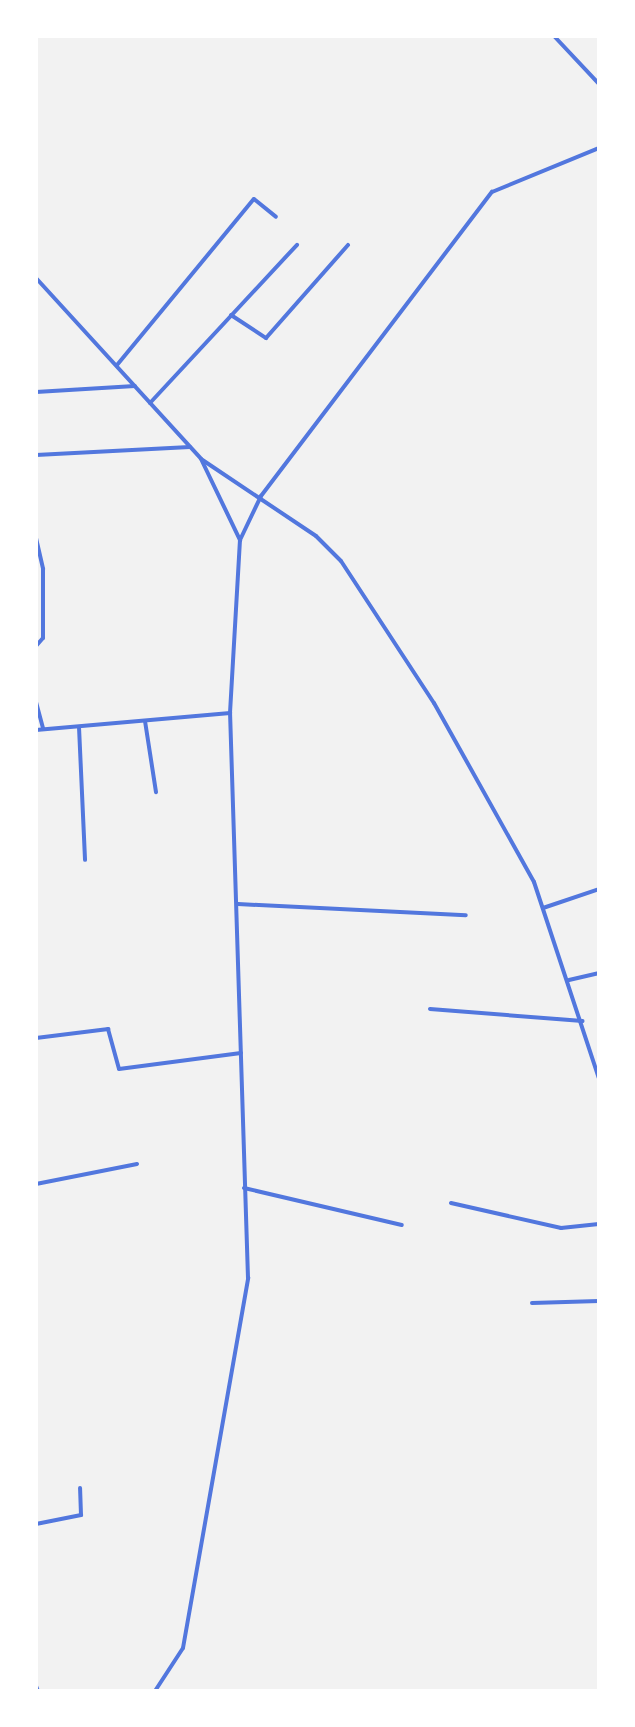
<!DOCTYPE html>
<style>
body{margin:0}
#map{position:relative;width:635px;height:1727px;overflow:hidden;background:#f2f2f2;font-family:Jost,sans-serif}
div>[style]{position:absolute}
.minor>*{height:4px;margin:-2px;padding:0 2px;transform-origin:2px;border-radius:2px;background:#5277de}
span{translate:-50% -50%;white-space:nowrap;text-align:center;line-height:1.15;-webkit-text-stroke:6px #fff;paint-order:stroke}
.frame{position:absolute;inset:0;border:38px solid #fff;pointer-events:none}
</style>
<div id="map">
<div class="minor">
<div style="left:554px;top:36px;width:66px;rotate:46.8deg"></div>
<div style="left:36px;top:278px;width:245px;rotate:47.6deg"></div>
<div style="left:201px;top:459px;width:138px;rotate:33.8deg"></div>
<div style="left:316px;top:536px;width:35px;rotate:45deg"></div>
<div style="left:341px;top:561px;width:170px;rotate:56.8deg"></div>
<div style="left:434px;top:703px;width:205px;rotate:60.8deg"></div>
<div style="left:534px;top:882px;width:206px;rotate:71.7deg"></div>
<div style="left:231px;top:315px;width:42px;rotate:33.3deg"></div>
<div style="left:266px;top:338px;width:124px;rotate:-48.6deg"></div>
<div style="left:117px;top:365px;width:215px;rotate:-50.5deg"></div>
<div style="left:254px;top:199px;width:28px;rotate:39deg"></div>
<div style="left:36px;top:392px;width:99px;rotate:-3.5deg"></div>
<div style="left:150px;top:403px;width:216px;rotate:-47.1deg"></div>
<div style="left:36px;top:455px;width:154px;rotate:-3deg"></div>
<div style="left:202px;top:461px;width:88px;rotate:64.3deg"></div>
<div style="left:36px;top:538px;width:32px;rotate:77deg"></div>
<div style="left:43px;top:569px;width:69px;rotate:90deg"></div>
<div style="left:43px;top:638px;width:11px;rotate:131deg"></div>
<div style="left:36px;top:702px;width:28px;rotate:75deg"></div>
<div style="left:145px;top:721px;width:72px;rotate:81.2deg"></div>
<div style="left:79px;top:727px;width:133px;rotate:87.4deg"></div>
<div style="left:36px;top:730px;width:195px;rotate:-5deg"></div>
<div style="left:230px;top:713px;width:173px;rotate:-86.7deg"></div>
<div style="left:240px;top:540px;width:49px;rotate:-64.5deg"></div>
<div style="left:261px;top:496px;width:382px;rotate:-52.8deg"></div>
<div style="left:492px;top:192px;width:116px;rotate:-22.4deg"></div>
<div style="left:238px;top:904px;width:228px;rotate:2.8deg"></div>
<div style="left:543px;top:908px;width:59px;rotate:-18.7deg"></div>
<div style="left:569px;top:980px;width:31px;rotate:-13deg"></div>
<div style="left:430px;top:1009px;width:153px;rotate:4.5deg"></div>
<div style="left:36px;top:1038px;width:73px;rotate:-7.1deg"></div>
<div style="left:108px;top:1029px;width:41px;rotate:74.6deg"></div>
<div style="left:119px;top:1069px;width:123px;rotate:-7.5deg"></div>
<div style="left:36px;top:1184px;width:103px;rotate:-11.2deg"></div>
<div style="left:244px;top:1188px;width:162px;rotate:13.2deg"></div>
<div style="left:451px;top:1203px;width:113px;rotate:12.8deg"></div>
<div style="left:561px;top:1228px;width:38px;rotate:-6deg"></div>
<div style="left:532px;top:1303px;width:67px;rotate:-1.7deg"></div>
<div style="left:36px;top:1524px;width:46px;rotate:-11.3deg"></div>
<div style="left:81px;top:1515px;width:27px;rotate:-92deg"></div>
<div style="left:36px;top:1686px;width:5px;rotate:68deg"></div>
<div style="left:155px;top:1691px;width:51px;rotate:-56.9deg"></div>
<div style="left:183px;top:1648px;width:376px;rotate:-80deg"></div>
<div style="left:248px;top:1278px;width:565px;rotate:-91.82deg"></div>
</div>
<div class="frame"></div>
</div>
